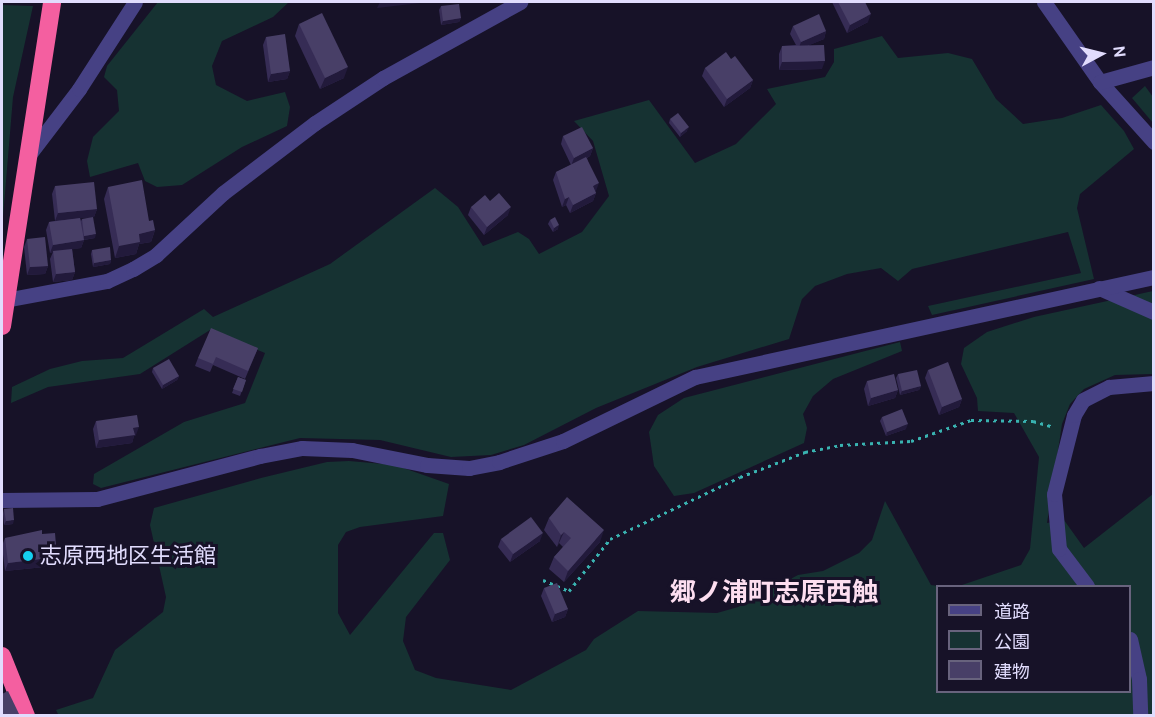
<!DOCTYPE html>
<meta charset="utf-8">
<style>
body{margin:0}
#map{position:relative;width:1155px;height:717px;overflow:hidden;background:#171228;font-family:Cabin,"Noto Sans JP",sans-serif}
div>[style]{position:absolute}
.green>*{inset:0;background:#163232}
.path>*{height:3px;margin-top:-1.5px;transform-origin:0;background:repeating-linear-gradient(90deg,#39b3b1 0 3px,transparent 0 7.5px)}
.minor>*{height:15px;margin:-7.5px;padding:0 7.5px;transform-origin:7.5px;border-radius:7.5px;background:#464184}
.highway>*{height:18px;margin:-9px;padding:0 9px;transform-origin:9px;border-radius:9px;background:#f45fa0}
.wall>*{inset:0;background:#362c55}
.shaded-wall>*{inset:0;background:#221a3b}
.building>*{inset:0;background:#483f67}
.dots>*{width:16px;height:16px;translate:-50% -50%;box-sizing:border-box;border:3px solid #171228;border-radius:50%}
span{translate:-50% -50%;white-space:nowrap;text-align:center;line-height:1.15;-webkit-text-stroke:6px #171228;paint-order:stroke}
.poi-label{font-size:22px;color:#e1dcfd}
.left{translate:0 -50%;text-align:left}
.quarter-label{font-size:26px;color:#fddef0;font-weight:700}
.frame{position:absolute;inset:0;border:3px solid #e1dcfd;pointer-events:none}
.legend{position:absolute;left:936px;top:585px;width:195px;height:108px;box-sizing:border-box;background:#171228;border:2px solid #68637d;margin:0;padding:8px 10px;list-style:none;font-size:18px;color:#e1dcfd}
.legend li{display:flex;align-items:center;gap:12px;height:30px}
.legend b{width:30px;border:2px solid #68637d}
.north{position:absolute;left:1071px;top:24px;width:60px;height:60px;-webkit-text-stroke:4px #171228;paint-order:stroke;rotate:83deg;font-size:16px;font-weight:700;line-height:24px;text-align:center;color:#e1dcfd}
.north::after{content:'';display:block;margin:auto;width:21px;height:27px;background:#e1dcfd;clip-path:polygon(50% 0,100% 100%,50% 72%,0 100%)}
</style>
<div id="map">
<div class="green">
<div style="clip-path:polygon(158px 2px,289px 2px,273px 17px,222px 41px,212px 66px,216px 85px,247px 101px,285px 92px,290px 107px,287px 126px,242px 147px,182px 185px,157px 187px,145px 181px,138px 163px,90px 177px,87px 161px,93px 137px,119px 111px,117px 90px,104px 77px,107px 66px)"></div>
<div style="clip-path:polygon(2px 5px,33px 6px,13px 97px,2px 229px)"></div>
<div style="clip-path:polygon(882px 36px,898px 58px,948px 53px,972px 59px,996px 99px,1023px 124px,1062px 118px,1101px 105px,1124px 131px,1134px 149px,1080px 194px,1077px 208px,1094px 279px,932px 315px,928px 306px,1081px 273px,1068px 232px,912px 269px,898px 281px,881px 268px,847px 274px,815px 286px,802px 299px,789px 339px,697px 367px,596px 408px,524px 445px,491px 455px,451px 457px,380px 440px,300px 438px,101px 488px,93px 484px,94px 474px,184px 422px,245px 403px,265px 353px,210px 330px,140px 374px,48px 387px,11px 403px,12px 387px,50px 369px,82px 361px,123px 358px,204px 309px,213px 317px,330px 264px,435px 188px,458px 207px,483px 246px,518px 232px,529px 239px,539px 254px,582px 232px,609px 196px,593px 141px,574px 121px,649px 100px,695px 163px,736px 144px,776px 104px,767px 89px,825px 77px,834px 62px,834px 49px)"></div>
<div style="clip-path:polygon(1145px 86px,1153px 97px,1153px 123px,1132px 98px)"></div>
<div style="clip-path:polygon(1153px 291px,1153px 374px,1115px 375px,1084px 389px,1070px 404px,1062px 424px,1047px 523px,1064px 520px,1084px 548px,1153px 494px,1153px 715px,59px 716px,56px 710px,93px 698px,115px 650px,163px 612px,166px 597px,150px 525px,154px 508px,261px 478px,327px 462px,349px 461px,395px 465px,449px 484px,443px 516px,360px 527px,346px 532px,338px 545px,338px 613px,350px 635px,434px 533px,443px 533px,450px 560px,406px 617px,403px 641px,415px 670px,436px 678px,511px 690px,586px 650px,594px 639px,638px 611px,717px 613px,738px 607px,798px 575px,823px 571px,859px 553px,872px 540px,885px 501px,931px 585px,938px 586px,938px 692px,1130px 692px,1130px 586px,959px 586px,1021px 565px,1030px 549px,1039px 457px,1014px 413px,978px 411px,977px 398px,961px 364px,964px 348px,987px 332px,1034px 317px)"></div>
<div style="clip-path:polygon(900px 342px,902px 351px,833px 379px,813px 396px,803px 414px,807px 428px,804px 443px,694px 493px,674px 496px,654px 466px,649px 432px,658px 415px,684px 398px)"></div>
</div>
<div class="path">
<div style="left:543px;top:580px;width:28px;rotate:23deg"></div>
<div style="left:569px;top:591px;width:66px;rotate:-51.7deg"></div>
<div style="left:610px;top:539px;width:144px;rotate:-25.5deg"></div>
<div style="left:740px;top:477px;width:70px;rotate:-21deg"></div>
<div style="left:805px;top:452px;width:36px;rotate:-11deg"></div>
<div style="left:840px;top:445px;width:71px;rotate:-3.2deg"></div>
<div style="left:911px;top:441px;width:64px;rotate:-19.3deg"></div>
<div style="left:971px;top:420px;width:62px;rotate:0.9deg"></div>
<div style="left:1033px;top:421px;width:22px;rotate:16deg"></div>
</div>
<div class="minor">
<div style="left:1044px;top:2px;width:98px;rotate:55deg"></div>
<div style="left:1100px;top:82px;width:81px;rotate:48deg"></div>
<div style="left:1100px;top:82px;width:56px;rotate:-15.5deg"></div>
<div style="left:28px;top:156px;width:84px;rotate:-52.7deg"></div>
<div style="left:79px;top:89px;width:103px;rotate:-57.2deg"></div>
<div style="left:1099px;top:288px;width:60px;rotate:23.6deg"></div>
<div style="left:5px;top:300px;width:104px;rotate:-10.6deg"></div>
<div style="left:107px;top:281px;width:29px;rotate:-25deg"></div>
<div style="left:133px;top:269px;width:27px;rotate:-31deg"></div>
<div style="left:156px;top:255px;width:91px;rotate:-42.8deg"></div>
<div style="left:223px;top:193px;width:116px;rotate:-37.3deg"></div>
<div style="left:315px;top:123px;width:82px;rotate:-33.5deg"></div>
<div style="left:383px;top:78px;width:157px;rotate:-29deg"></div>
<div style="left:2px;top:500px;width:95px;rotate:-0.6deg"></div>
<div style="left:97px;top:499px;width:169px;rotate:-14.8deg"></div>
<div style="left:260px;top:456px;width:43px;rotate:-10.8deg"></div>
<div style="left:302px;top:448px;width:50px;rotate:2.3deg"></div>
<div style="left:352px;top:450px;width:76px;rotate:11.3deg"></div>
<div style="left:427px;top:465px;width:42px;rotate:4.1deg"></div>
<div style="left:469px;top:468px;width:31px;rotate:-11deg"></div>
<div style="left:499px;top:462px;width:67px;rotate:-18.2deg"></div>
<div style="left:563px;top:441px;width:147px;rotate:-25.9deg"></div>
<div style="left:695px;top:377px;width:470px;rotate:-12.3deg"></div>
<div style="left:1087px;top:586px;width:46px;rotate:-127.1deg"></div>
<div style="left:1059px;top:549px;width:55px;rotate:-95.2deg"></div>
<div style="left:1054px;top:494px;width:81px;rotate:-75.8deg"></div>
<div style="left:1074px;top:415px;width:17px;rotate:-59deg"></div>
<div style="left:1083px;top:400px;width:29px;rotate:-27deg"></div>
<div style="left:1109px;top:387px;width:45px;rotate:-5.1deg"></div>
<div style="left:1130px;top:639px;width:41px;rotate:77.3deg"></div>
<div style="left:1139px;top:679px;width:37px;rotate:88deg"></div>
</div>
<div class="highway">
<div style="left:2px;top:326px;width:328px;rotate:-81.2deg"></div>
<div style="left:2px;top:656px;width:65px;rotate:68.2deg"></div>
</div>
<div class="wall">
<div style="clip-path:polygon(832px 2px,865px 2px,868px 22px,847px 33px)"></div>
<div style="clip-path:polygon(441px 6px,461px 18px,459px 22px,441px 25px,439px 10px)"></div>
<div style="clip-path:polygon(299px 24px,344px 78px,320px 89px,295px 36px)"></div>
<div style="clip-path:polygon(793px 26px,826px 31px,824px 39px,809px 45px,822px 69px,779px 70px,779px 54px,782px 46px,796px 45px,790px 34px)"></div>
<div style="clip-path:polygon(266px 37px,290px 71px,287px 79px,268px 82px,263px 45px)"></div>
<div style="clip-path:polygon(731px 59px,753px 80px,750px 88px,724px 107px,702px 76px,705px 68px)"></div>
<div style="clip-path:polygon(670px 119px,687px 131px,680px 137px,669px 123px)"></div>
<div style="clip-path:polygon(563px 136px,593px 148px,590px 156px,587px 158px,596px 191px,595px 191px,596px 193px,593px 201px,570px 213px,566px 205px,562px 207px,553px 180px,556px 172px,571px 165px,561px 144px)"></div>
<div style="clip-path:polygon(55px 186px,97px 209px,94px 217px,80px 218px,81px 221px,82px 219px,95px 238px,84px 240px,81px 248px,72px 249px,75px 272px,72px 280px,53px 282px,50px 259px,53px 252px,50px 253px,46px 230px,49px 222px,55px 221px,52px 194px)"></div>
<div style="clip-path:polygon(108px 187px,149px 221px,155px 230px,151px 242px,139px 244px,136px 254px,115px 258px,104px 199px)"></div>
<div style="clip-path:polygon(490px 201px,508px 215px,484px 235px,468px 215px,471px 207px)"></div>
<div style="clip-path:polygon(550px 220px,558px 229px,553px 232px,548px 224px)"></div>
<div style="clip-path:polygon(27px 239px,48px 266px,45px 274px,27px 275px,24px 247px)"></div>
<div style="clip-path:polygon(92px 250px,111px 260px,110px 264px,93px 267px,91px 254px)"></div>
<div style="clip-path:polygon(258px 348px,245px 379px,213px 365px,210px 372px,195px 366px,198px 358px)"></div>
<div style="clip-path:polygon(153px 368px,179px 376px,177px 380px,162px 389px,152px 372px)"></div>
<div style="clip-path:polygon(928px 370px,962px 399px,959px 407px,939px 415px,925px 378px)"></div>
<div style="clip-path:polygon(898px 374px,921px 386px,919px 390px,900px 395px,896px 378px)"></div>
<div style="clip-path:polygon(238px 377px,246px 380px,240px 396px,232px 393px)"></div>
<div style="clip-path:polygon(867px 381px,898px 390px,895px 398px,868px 406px,864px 389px)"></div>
<div style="clip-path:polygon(882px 417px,906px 429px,886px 436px,880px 421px)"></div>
<div style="clip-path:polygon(96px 421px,136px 435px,134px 436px,132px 443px,96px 448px,93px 429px)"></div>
<div style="clip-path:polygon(4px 509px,13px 524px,4px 525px,3px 514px)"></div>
<div style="clip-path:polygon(549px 518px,600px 542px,564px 582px,549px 569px,554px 557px,563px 547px,559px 543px,557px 547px,544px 530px)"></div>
<div style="clip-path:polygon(42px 534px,54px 566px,5px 571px,2px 546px,5px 538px)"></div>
<div style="clip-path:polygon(501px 539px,540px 541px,510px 562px,498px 547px)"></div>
<div style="clip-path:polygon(544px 588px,568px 609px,565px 617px,552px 622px,541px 596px)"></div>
</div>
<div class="shaded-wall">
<div style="clip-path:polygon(380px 2px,421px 2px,420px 3px,377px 8px)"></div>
<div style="clip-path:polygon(871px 14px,868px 22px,847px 33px,850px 25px)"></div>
<div style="clip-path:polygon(461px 18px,459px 22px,441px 25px,443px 21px)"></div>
<div style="clip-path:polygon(826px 31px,824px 39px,798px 50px,801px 42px)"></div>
<div style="clip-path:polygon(825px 61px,822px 69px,779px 70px,782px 62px)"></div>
<div style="clip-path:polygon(348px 67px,344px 78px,320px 89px,325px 78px)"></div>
<div style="clip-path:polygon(290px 71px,287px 79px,268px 82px,271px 74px)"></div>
<div style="clip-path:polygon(753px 80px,750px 88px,724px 107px,727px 99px)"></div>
<div style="clip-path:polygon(689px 127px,687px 131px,680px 137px,681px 133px)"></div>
<div style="clip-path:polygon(593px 148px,590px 156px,571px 166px,574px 158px)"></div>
<div style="clip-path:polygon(599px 183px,596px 191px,590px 194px,593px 186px)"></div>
<div style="clip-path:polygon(596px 193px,593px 201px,570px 213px,573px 205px)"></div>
<div style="clip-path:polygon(569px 197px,566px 205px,562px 207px,565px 199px)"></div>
<div style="clip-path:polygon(511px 207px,508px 215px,484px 235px,487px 227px)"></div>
<div style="clip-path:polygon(97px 209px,94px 217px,55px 221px,58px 213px)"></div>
<div style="clip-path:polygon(559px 225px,558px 229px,553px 232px,554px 228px)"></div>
<div style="clip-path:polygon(155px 230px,151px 242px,139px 244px,136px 254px,115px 258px,119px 246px,139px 234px)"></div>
<div style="clip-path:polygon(96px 234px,95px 238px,83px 240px,84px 236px)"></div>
<div style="clip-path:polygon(84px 240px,81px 248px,50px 253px,53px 245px)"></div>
<div style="clip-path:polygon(111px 260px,110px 264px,93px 267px,94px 263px)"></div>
<div style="clip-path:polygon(48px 266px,45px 274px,27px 275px,30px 267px)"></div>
<div style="clip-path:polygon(75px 272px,72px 280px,53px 282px,56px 274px)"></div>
<div style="clip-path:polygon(179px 376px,177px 380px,162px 389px,163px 385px)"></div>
<div style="clip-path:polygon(921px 386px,919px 390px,900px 395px,902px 391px)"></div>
<div style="clip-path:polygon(898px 390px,895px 398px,868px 406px,871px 398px)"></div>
<div style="clip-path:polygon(962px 399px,959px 407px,939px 415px,942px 407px)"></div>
<div style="clip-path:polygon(908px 424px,906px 429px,886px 436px,887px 432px)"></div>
<div style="clip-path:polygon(139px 427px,136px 435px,134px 436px,132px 443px,96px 448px,99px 440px,133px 428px)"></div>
<div style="clip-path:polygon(14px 520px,13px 524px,4px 525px,6px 521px)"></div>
<div style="clip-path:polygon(604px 530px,600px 542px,564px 582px,568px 571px)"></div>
<div style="clip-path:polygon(564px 532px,559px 543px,557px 547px,561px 535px)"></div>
<div style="clip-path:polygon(543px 533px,540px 541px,510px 562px,513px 554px)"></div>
<div style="clip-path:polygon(57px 557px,54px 566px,5px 571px,8px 563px)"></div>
<div style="clip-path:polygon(568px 609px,565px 617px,552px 622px,555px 614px)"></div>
</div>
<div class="building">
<div style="clip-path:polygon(838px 2px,865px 2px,871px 14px,850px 25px)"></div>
<div style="clip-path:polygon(459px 4px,461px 18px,443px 21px,441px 6px)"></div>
<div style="clip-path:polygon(322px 13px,348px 67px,325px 78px,299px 24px)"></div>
<div style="clip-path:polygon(819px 14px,826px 31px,801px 42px,793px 26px)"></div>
<div style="clip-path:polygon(285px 34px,290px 71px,271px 74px,266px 37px)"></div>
<div style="clip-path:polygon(824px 45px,825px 61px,782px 62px,782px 46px)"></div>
<div style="clip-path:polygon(726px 52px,731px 59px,735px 56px,753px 80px,727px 99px,705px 68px)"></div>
<div style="clip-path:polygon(678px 113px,689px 127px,681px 133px,670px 119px)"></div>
<div style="clip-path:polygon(582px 127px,593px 148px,574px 158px,563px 136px)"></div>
<div style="clip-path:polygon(586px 157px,599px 183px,593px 186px,596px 193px,573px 205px,569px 197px,565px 199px,556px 172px)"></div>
<div style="clip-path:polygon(142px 180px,149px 221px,153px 220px,155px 230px,139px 234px,140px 242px,119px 246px,108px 187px)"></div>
<div style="clip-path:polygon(94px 182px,97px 209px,58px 213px,55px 186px)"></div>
<div style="clip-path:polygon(499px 193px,511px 207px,487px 227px,471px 207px,485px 195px,490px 201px)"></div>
<div style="clip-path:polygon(93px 217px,96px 234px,84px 236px,82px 219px)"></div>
<div style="clip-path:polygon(555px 217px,559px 225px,554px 228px,550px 220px)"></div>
<div style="clip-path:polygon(80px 218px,84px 240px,53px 245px,49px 222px)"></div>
<div style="clip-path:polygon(45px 237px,48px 266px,30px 267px,27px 239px)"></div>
<div style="clip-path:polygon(110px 247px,111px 260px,94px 263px,92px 250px)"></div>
<div style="clip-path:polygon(72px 249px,75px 272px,56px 274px,53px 251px)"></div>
<div style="clip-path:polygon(211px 328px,258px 348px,248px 371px,216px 357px,213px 364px,198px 358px)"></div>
<div style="clip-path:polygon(169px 359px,179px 376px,163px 385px,153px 368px)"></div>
<div style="clip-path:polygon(948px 362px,962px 399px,942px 407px,928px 370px)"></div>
<div style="clip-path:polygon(917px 370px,921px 386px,902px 391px,898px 374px)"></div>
<div style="clip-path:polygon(894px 374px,898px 390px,871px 398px,867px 381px)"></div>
<div style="clip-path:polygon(238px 377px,246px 380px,242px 392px,233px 389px)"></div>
<div style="clip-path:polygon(902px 409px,908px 424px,887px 432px,882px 417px)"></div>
<div style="clip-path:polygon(137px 415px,139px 427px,133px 428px,135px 435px,99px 440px,96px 421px)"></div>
<div style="clip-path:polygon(567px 497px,604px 530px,568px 571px,554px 557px,571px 538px,564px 532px,561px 535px,549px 518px)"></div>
<div style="clip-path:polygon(13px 508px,14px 520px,6px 521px,4px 509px)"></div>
<div style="clip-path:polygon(531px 517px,543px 533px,513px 554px,501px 539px)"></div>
<div style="clip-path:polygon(42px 530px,42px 534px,55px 533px,57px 557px,8px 563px,5px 538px)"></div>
<div style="clip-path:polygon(557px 583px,568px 609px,555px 614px,544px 588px)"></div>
<div style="clip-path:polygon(8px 691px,20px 716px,2px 716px,2px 694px)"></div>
</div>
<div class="dots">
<div style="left:28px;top:556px;background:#15d0ef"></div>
</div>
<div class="poi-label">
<span class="left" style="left:40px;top:556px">志原西地区生活館</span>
</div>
<div class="quarter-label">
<span style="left:774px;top:593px">郷ノ浦町志原西触</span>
</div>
<div class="frame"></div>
<ul class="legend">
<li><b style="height:8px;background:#464184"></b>道路</li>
<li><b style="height:16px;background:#163232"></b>公園</li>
<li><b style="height:16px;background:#483f67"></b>建物</li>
</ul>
<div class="north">N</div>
</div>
